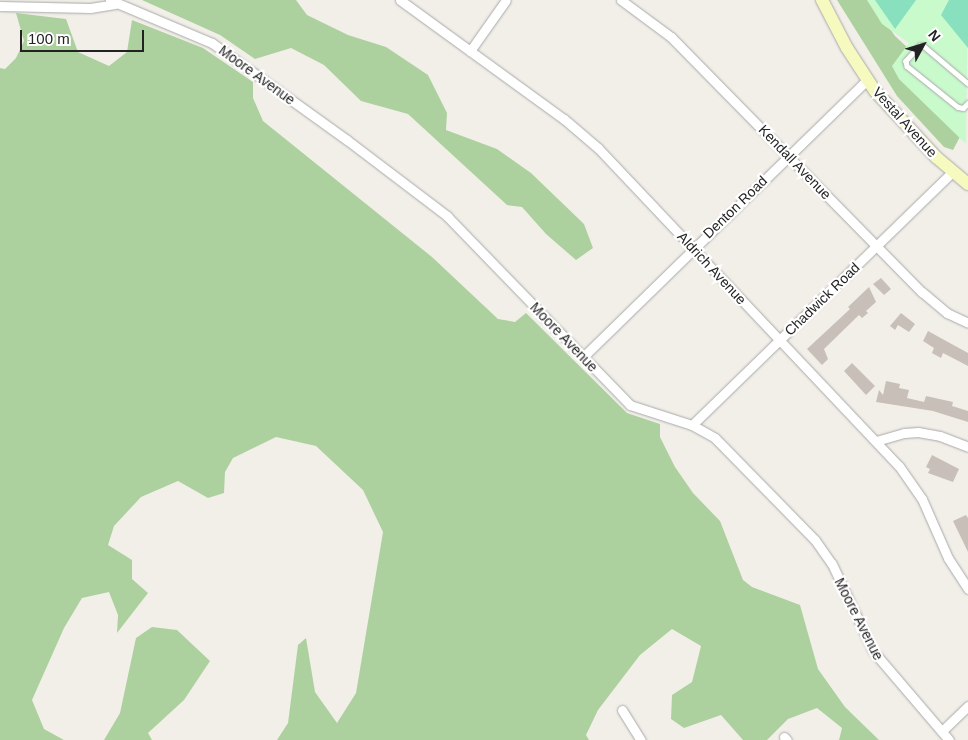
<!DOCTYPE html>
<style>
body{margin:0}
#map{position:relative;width:968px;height:740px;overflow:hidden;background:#f2efe9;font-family:Arial,sans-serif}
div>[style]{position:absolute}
.forest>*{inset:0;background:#add19e}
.park>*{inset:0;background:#c8facc}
.pitch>*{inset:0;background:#88e0be}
.building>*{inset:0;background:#c7bfb8}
.roads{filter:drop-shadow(0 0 1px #a9a9a9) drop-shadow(0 0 1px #a9a9a9)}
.lane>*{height:4.5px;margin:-2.25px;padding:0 2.25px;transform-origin:2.25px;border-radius:2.25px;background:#fff}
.street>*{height:9px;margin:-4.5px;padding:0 4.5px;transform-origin:4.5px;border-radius:4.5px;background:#fff}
.secondary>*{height:12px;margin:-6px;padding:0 6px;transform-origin:6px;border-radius:6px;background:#f7fabf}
span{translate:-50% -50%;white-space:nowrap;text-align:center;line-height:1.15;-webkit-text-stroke:4.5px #fff;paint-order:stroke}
.street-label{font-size:14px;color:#222}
.north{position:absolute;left:898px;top:20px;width:50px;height:50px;-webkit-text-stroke:4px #fff;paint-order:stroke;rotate:51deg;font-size:14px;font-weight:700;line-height:20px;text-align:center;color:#222}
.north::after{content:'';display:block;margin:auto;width:18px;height:22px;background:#222;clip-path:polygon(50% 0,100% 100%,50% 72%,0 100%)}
.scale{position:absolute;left:20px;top:30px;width:124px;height:22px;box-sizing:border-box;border:2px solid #222;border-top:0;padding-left:6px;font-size:15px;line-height:18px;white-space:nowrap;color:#222;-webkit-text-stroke:4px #fff;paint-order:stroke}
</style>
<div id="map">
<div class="forest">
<div style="clip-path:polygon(142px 0,296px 0,307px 15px,348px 35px,386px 47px,428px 75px,447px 113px,446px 130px,497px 149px,531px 173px,584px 224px,593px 248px,576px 260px,546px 234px,522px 207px,507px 205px,408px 114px,361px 101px,324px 65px,291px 48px,255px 59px,220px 35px)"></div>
<div style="clip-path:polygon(837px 0,870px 0,895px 36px,909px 49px,962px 133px,953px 150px,944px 147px,897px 96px)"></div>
<div style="clip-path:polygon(16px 13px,66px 19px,78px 52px,109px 66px,127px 52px,132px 20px,203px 48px,253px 82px,253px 98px,263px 121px,432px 257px,498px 319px,515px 322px,526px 313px,627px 413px,660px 424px,660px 437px,675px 467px,693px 493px,720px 521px,743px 580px,752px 587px,800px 605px,818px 669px,845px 707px,879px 740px,839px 740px,842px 728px,817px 708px,788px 719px,767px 740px,743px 740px,721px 715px,684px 728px,671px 719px,672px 695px,692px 682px,701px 646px,672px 629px,640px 655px,598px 710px,586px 735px,589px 740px,277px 740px,288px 723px,298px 645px,306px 638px,315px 692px,337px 723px,356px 693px,383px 532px,363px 490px,316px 446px,276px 437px,233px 458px,225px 472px,224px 493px,208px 498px,178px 481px,141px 497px,114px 526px,108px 545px,132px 560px,132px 579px,148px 593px,117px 633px,118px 615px,109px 592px,82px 598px,64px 628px,32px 700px,44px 729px,64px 740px,0 740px,0 68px,5px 69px,16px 58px,24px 41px)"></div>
<div style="clip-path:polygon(152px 627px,177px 630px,210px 661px,184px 700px,148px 733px,152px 740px,104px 740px,120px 713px,136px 638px)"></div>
</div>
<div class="park">
<div style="clip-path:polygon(867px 0,968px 0,966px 144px,899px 79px,892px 66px,909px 43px,882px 24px)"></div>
</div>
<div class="pitch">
<div style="clip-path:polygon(875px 0,916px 0,895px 29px)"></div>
<div style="clip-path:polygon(949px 0,968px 0,968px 48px,941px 15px)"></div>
</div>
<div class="building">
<div style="clip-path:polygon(881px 278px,891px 289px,884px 295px,873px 284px)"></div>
<div style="clip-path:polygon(869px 287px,876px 302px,866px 311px,868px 313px,862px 318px,859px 315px,824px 349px,828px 359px,822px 365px,807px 349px,850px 309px,848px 307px)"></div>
<div style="clip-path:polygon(901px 313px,915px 324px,909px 332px,898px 325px,895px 330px,890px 326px)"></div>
<div style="clip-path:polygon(928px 331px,968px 353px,968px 366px,943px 353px,941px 358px,932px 353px,934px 348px,923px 341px)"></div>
<div style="clip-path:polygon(852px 363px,875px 386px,866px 395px,844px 371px)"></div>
<div style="clip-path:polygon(886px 381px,900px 384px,899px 388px,909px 390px,907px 398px,924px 402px,926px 396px,953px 402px,952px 406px,968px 411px,968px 422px,933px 411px,876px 402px,879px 390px,883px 395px)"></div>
<div style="clip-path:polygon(932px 455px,959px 469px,953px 482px,928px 473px,930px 469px,926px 467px)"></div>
<div style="clip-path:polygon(966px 515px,968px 518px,968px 552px,953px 521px)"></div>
</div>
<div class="roads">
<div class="lane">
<div style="left:968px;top:84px;width:59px;rotate:-139.8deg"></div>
<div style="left:923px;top:46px;width:3px;rotate:180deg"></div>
<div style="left:920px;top:46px;width:21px;rotate:133deg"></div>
<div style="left:906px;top:61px;width:5px;rotate:79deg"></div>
<div style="left:907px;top:66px;width:65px;rotate:38.8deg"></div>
<div style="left:958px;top:107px;width:5px;rotate:11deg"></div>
<div style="left:963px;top:108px;width:7px;rotate:-45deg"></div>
</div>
<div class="street">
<div style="left:110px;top:0;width:111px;rotate:22.9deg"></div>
<div style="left:212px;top:43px;width:166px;rotate:35.7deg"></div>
<div style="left:347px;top:140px;width:126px;rotate:37.2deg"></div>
<div style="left:447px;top:216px;width:263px;rotate:45.9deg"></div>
<div style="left:630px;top:405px;width:65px;rotate:17.9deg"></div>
<div style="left:692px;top:425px;width:26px;rotate:29deg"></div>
<div style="left:715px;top:438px;width:143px;rotate:45.6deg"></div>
<div style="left:815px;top:540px;width:29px;rotate:55deg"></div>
<div style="left:832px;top:564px;width:96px;rotate:64.8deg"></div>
<div style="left:873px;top:651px;width:117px;rotate:49.5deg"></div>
<div style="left:400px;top:0;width:203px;rotate:36deg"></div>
<div style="left:564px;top:119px;width:45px;rotate:40.5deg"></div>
<div style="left:598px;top:148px;width:438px;rotate:46.6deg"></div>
<div style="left:899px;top:466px;width:40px;rotate:55.1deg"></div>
<div style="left:922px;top:499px;width:64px;rotate:66.2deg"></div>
<div style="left:948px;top:558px;width:37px;rotate:57deg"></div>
<div style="left:621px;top:0;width:62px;rotate:36.5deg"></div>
<div style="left:671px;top:37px;width:358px;rotate:45.5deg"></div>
<div style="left:922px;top:292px;width:33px;rotate:40deg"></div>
<div style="left:947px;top:313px;width:23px;rotate:25deg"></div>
<div style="left:0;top:6px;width:90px;rotate:1.3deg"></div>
<div style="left:90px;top:8px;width:25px;rotate:-9deg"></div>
<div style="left:470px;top:51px;width:62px;rotate:-54.8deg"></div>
<div style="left:583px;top:357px;width:397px;rotate:-44.3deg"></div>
<div style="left:692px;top:425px;width:363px;rotate:-44.2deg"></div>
<div style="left:876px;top:441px;width:29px;rotate:-16deg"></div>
<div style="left:904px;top:433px;width:14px;rotate:-4deg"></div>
<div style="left:918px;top:432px;width:22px;rotate:10deg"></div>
<div style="left:940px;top:436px;width:30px;rotate:21deg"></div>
<div style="left:622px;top:710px;width:36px;rotate:58deg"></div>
<div style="left:942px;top:731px;width:36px;rotate:-44deg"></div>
<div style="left:784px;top:737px;width:4px;rotate:45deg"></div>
</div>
<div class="secondary">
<div style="left:822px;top:0;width:54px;rotate:62.5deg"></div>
<div style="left:847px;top:48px;width:51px;rotate:56.9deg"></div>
<div style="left:875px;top:91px;width:90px;rotate:47.3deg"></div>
<div style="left:936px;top:157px;width:42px;rotate:40.2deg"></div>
</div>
</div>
<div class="street-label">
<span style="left:257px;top:75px;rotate:36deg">Moore Avenue</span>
<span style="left:905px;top:122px;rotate:48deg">Vestal Avenue</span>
<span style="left:795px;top:162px;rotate:46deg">Kendall Avenue</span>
<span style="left:735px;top:207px;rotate:-44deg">Denton Road</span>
<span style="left:712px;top:268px;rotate:47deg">Aldrich Avenue</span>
<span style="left:822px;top:299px;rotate:-44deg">Chadwick Road</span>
<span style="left:564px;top:337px;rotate:46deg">Moore Avenue</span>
<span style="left:859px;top:619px;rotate:63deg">Moore Avenue</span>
</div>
<div class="north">N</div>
<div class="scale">100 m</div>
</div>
